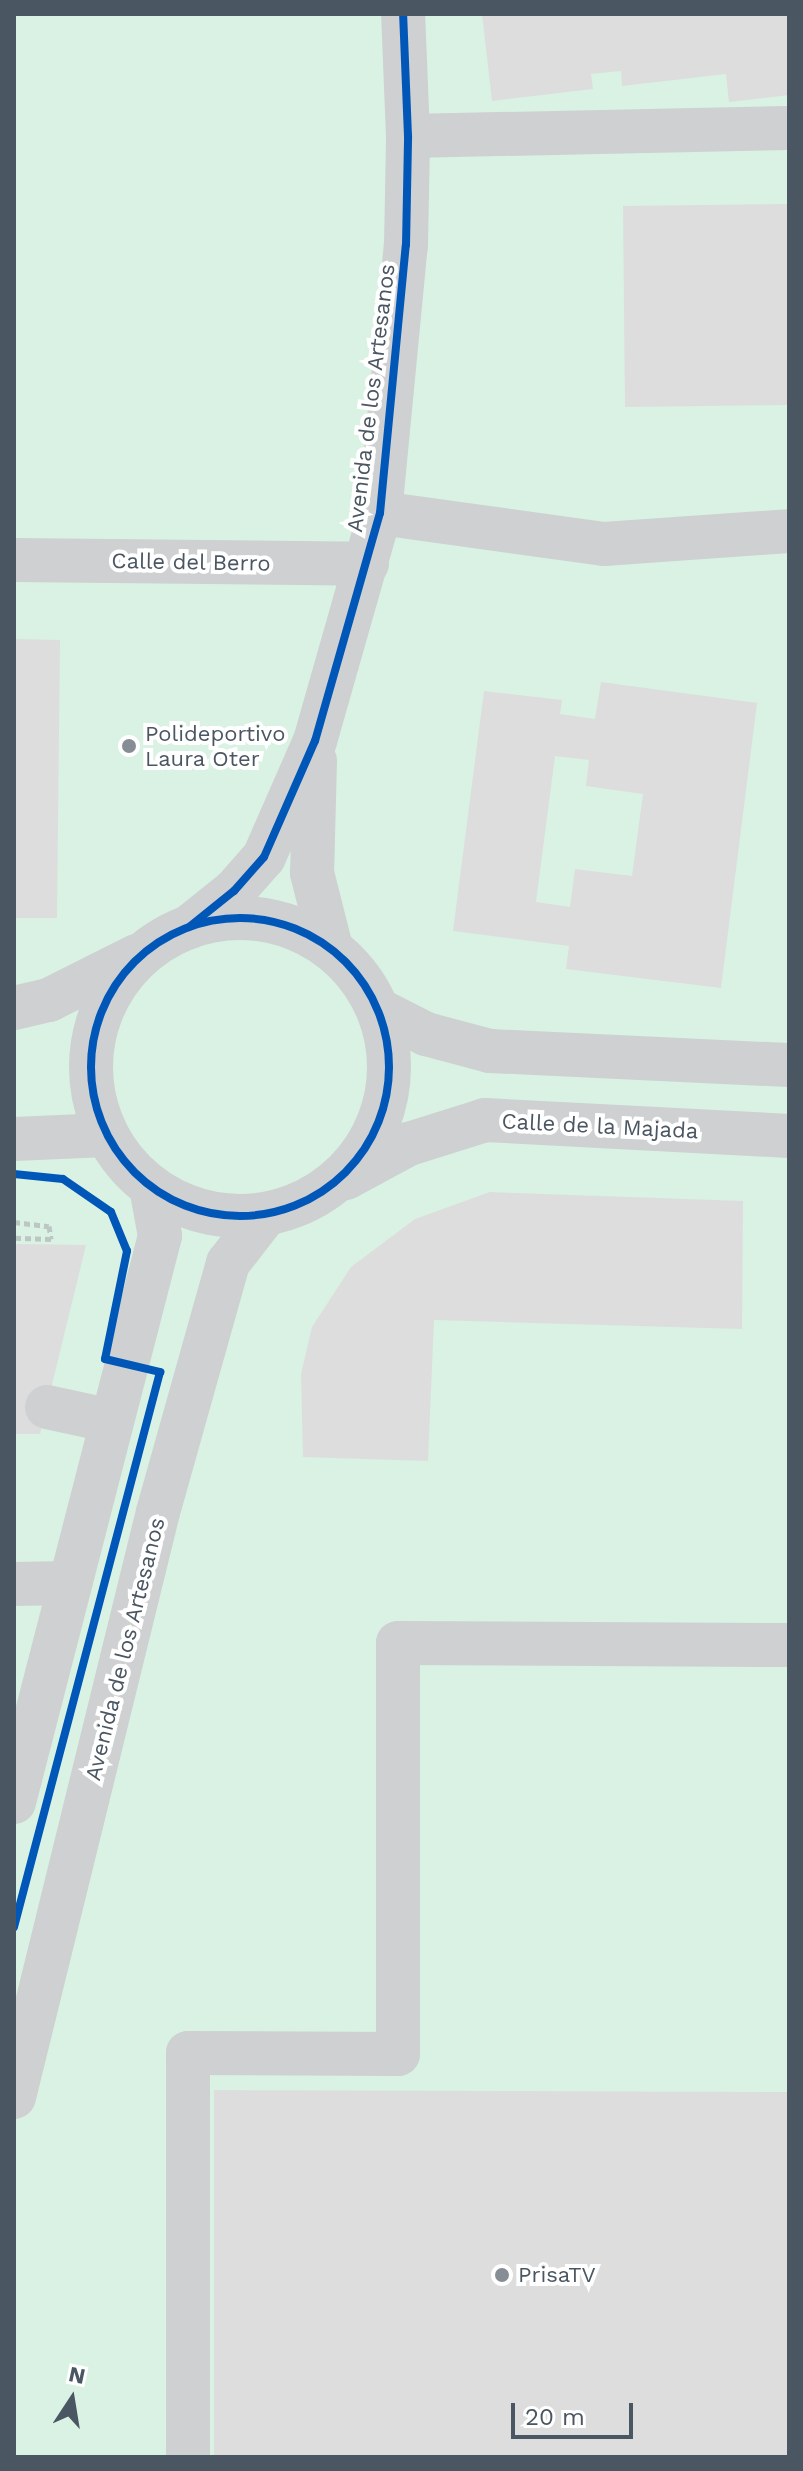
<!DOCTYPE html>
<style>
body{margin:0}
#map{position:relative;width:803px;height:2471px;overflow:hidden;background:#f4f4f4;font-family:"Work Sans",sans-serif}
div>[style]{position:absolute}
.green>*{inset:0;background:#d9f2e3}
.building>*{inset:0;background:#ddddde}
.path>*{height:5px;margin-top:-2.5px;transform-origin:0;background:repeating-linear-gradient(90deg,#bcc7c4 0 6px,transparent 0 10px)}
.minor>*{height:44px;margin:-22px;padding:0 22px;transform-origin:22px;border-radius:22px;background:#ced0d2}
.minor>.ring{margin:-22px;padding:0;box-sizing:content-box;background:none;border:44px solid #ced0d2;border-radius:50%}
.cycleway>*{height:8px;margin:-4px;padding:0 4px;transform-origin:4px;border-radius:4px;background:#0057b8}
.cycleway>.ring{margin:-4px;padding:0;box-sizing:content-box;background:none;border:8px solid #0057b8;border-radius:50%}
.dots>*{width:22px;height:22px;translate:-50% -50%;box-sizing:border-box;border:4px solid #fff;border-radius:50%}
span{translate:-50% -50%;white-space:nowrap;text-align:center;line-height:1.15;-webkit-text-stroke:8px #fff;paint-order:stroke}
.street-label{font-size:22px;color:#4a5661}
.poi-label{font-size:22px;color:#4a5661}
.left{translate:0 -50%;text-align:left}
.frame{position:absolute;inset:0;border:16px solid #4a5661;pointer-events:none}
.north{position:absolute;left:32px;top:2359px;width:80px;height:80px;-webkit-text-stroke:6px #fff;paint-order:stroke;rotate:12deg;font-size:22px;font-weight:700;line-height:32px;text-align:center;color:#4a5661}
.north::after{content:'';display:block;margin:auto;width:28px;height:36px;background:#4a5661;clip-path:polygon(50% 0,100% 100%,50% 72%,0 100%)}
.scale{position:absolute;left:511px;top:2403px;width:122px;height:36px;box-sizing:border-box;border:4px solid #4a5661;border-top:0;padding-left:10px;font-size:24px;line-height:28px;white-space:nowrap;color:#4a5661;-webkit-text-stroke:6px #fff;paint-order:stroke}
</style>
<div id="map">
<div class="green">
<div style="clip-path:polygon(14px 14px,789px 14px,789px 2457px,14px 2457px)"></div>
</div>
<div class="building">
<div style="clip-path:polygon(482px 14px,789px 14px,789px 95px,729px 102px,726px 74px,622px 86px,621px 71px,591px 74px,593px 89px,492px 101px)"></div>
<div style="clip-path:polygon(789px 204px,789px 405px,625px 407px,623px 206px)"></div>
<div style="clip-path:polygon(14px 639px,60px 640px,57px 918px,14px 918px)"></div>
<div style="clip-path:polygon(evenodd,601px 682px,757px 703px,721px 988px,566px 969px,569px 946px,453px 931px,484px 691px,562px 700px,560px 714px,595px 719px,601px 682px,555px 756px,589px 760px,586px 786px,643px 794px,632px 876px,575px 869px,570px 907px,536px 902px,555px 756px)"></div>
<div style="clip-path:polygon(490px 1192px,743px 1201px,742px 1329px,434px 1320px,428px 1461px,303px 1457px,301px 1374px,312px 1327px,351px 1267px,415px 1219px)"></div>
<div style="clip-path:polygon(14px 1244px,86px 1245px,40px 1434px,14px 1434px)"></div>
<div style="clip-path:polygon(214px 2090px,789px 2092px,789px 2457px,214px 2457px)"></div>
</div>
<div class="path">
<div style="left:14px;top:1222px;width:35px;rotate:7deg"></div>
<div style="left:49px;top:1226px;width:13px;rotate:81deg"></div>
<div style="left:51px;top:1239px;width:37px;rotate:-178deg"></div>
</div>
<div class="minor">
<div style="left:408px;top:136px;width:381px;rotate:-1.2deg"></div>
<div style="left:380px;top:513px;width:226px;rotate:7.9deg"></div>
<div style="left:604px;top:544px;width:185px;rotate:-4deg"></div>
<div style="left:14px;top:560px;width:353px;rotate:0.6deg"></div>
<div style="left:315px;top:761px;width:112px;rotate:91.5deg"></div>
<div style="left:312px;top:873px;width:77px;rotate:75.8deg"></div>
<div class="ring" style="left:91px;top:918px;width:254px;height:254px"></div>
<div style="left:189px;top:927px;width:58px;rotate:-38.7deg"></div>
<div style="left:234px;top:891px;width:45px;rotate:-48.6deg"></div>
<div style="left:264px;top:857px;width:127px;rotate:-66.3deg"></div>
<div style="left:315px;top:741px;width:237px;rotate:-74.1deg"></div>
<div style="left:380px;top:513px;width:269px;rotate:-84.5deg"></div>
<div style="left:406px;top:245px;width:109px;rotate:-88.9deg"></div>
<div style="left:408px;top:136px;width:122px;rotate:-92.3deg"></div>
<div style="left:14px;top:1008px;width:36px;rotate:-13deg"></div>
<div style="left:49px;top:1000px;width:97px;rotate:-26.8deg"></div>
<div style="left:379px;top:1010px;width:53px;rotate:27.1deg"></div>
<div style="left:426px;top:1034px;width:66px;rotate:14.9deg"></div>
<div style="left:490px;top:1051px;width:299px;rotate:2.7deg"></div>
<div style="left:14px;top:1139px;width:93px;rotate:-2.5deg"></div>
<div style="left:346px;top:1178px;width:72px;rotate:-28.4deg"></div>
<div style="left:409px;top:1144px;width:80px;rotate:-17.5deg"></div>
<div style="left:485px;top:1120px;width:304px;rotate:3deg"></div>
<div style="left:47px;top:1407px;width:66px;rotate:12.3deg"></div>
<div style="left:14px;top:1584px;width:54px;rotate:-1.1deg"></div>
<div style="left:14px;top:1802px;width:585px;rotate:-75.54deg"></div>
<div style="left:160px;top:1236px;width:50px;rotate:-100.4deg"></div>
<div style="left:14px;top:2097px;width:602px;rotate:-76.17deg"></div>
<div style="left:158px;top:1512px;width:259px;rotate:-74.3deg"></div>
<div style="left:228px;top:1263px;width:62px;rotate:-52.2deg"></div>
<div style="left:188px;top:2457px;width:404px;rotate:-90deg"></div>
<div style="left:188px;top:2053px;width:210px;rotate:0.3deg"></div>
<div style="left:398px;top:2054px;width:411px;rotate:-90deg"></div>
<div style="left:398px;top:1643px;width:391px;rotate:0.3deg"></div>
</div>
<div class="cycleway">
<div class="ring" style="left:91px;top:918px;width:290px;height:290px"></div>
<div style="left:189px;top:927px;width:58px;rotate:-38.7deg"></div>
<div style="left:234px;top:891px;width:45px;rotate:-48.6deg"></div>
<div style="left:264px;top:857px;width:127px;rotate:-66.3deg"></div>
<div style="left:315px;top:741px;width:237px;rotate:-74.1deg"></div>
<div style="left:380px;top:513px;width:269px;rotate:-84.5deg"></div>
<div style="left:406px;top:245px;width:109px;rotate:-88.9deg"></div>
<div style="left:408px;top:136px;width:122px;rotate:-92.3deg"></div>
<div style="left:14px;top:1174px;width:49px;rotate:5.8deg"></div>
<div style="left:63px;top:1179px;width:58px;rotate:34.5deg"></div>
<div style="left:111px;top:1212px;width:42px;rotate:67.7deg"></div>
<div style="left:127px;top:1251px;width:110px;rotate:101.5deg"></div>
<div style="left:105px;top:1359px;width:57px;rotate:13.3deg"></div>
<div style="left:160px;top:1372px;width:574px;rotate:104.74deg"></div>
</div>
<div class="dots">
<div style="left:129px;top:746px;background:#868d94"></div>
<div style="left:502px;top:2275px;background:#868d94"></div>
</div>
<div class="street-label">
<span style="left:371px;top:398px;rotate:-83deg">Avenida de los Artesanos</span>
<span style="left:191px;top:562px;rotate:1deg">Calle del Berro</span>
<span style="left:600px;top:1126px;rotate:3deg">Calle de la Majada</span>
<span style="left:125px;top:1649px;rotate:-76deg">Avenida de los Artesanos</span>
</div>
<div class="poi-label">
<span class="left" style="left:145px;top:746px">Polideportivo<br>Laura Oter</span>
<span class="left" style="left:518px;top:2275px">PrisaTV</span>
</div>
<div class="frame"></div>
<div class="north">N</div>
<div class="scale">20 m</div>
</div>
